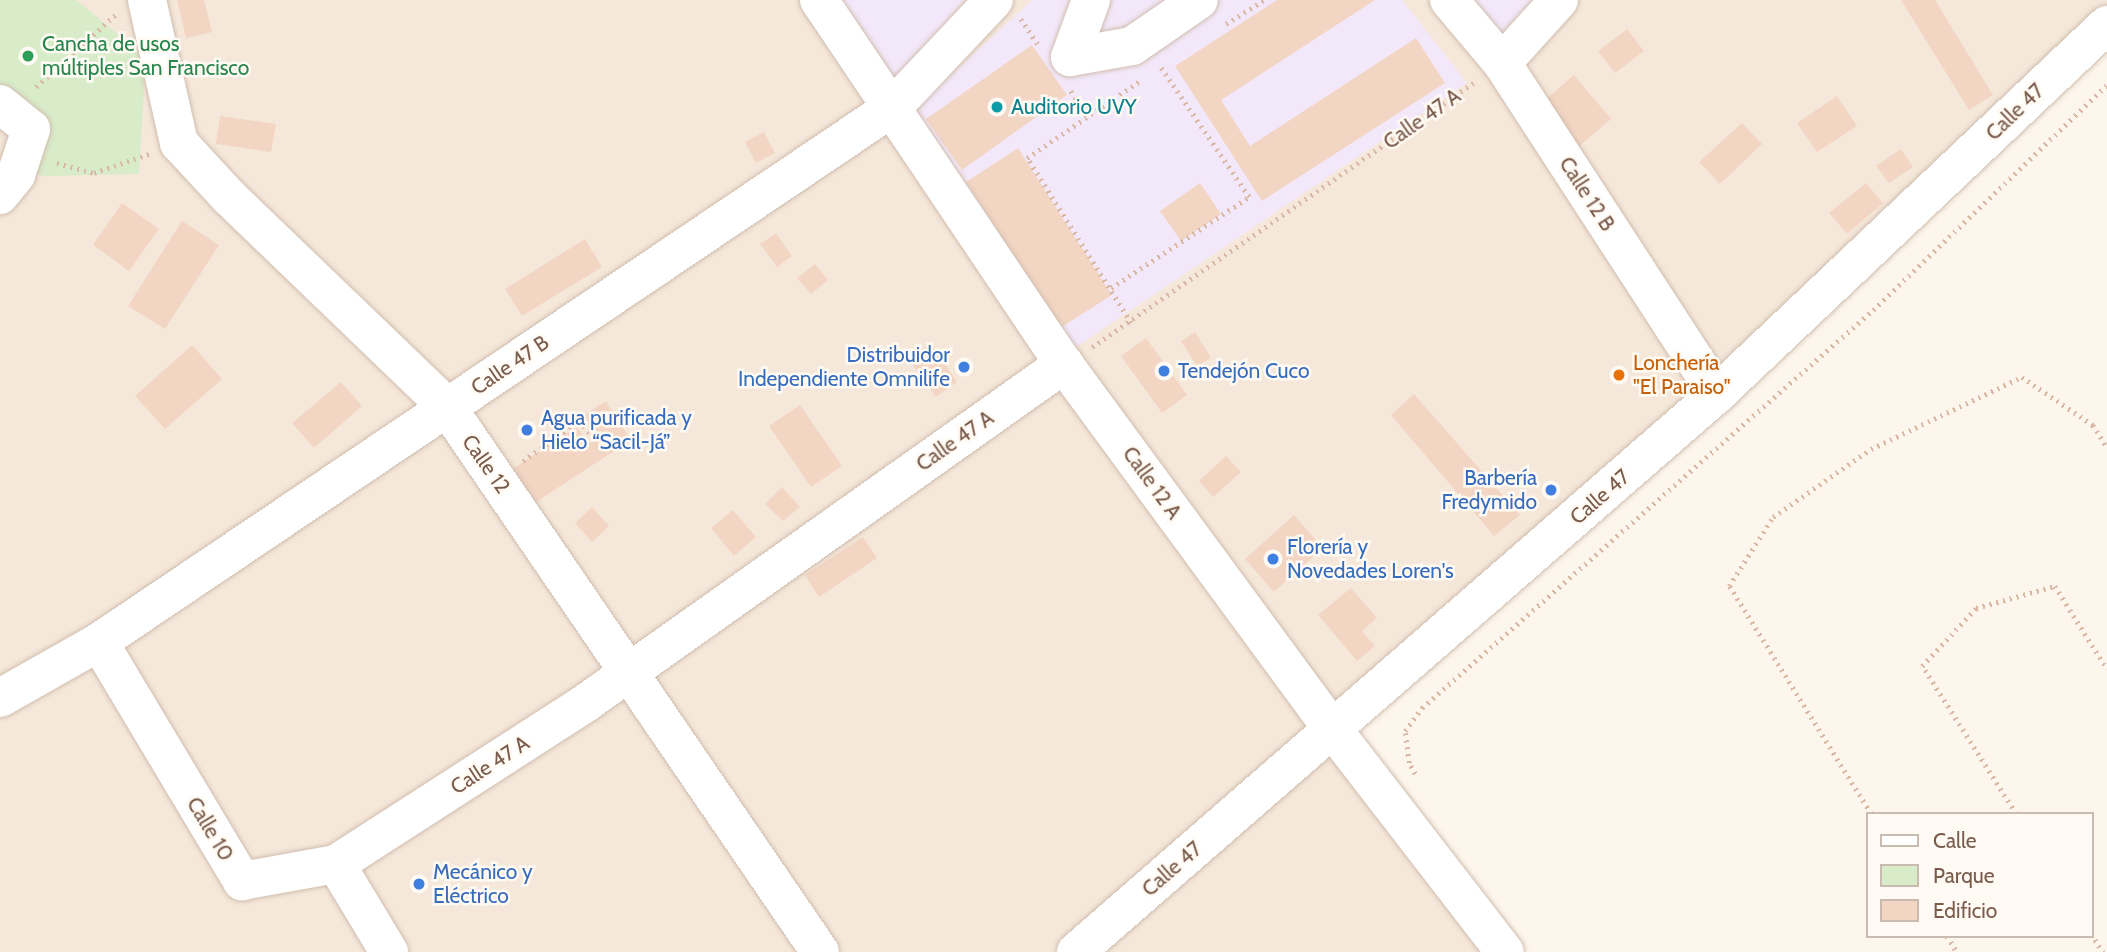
<!DOCTYPE html>
<meta charset="utf-8">
<style>
body{margin:0}
#map{position:relative;width:2107px;height:952px;overflow:hidden;background:#fdf6ec;font-family:Cabin,sans-serif}
div>[style]{position:absolute}
.residential>*{inset:0;background:#f5e8da}
.education>*{inset:0;background:#f3e8fa}
.green>*{inset:0;background:#d8ecc9}
.building>*{inset:0;background:#f3d5c3}
.path>*{height:4.5px;margin-top:-2.25px;transform-origin:0;background:repeating-linear-gradient(90deg,#d9b8a5 0 2px,transparent 0 7px)}
.roads{filter:drop-shadow(0 0 2px #d1beb0) drop-shadow(0 0 2px #d1beb0)}
.minor>*{height:38px;margin:-19px;padding:0 19px;transform-origin:19px;border-radius:19px;background:#fff}
.dots>*{width:19px;height:19px;translate:-50% -50%;box-sizing:border-box;border:4px solid #fffaf3;border-radius:50%}
span{translate:-50% -50%;white-space:nowrap;text-align:center;line-height:1.15;-webkit-text-stroke:5px #fffaf3;paint-order:stroke}
.leisure-label{font-size:21px;color:#27864d}
.left{translate:0 -50%;text-align:left}
.culture-label{font-size:21px;color:#0d838f}
.street-label{font-size:21px;color:#7a5c4d}
.shop-label{font-size:21px;color:#366cbe}
.right{translate:-100% -50%;text-align:right}
.food-label{font-size:21px;color:#c56008}
.legend{position:absolute;left:1866px;top:812px;width:228px;height:126px;box-sizing:border-box;background:#fffaf3;border:2px solid #cabbb1;margin:0;padding:9px 12px;list-style:none;font-size:21px;color:#7a5c4d}
.legend li{display:flex;align-items:center;gap:14px;height:35px}
.legend b{width:35px;border:2px solid #cabbb1}
</style>
<div id="map">
<div class="residential">
<div style="clip-path:polygon(0 0,2107px 0,2107px 34px,1355px 735px,1517px 952px,0 952px)"></div>
</div>
<div class="education">
<div style="clip-path:polygon(828px 0,965px 0,889px 90px)"></div>
<div style="clip-path:polygon(1032px 0,1402px 0,1467px 83px,1063px 356px,905px 117px)"></div>
<div style="clip-path:polygon(1462px 0,1533px 0,1495px 41px)"></div>
</div>
<div class="green">
<div style="clip-path:polygon(0 0,76px 0,146px 57px,139px 174px,44px 176px,21px 168px,17px 99px,0 84px)"></div>
</div>
<div class="building">
<div style="clip-path:polygon(177px 0,204px 0,212px 32px,186px 38px)"></div>
<div style="clip-path:polygon(1277px 0,1375px 0,1221px 100px,1250px 146px,1416px 38px,1445px 83px,1262px 201px,1175px 66px)"></div>
<div style="clip-path:polygon(1901px 0,1935px 0,1993px 95px,1969px 110px)"></div>
<div style="clip-path:polygon(1627px 29px,1644px 51px,1615px 73px,1598px 51px)"></div>
<div style="clip-path:polygon(1032px 45px,1067px 95px,962px 170px,926px 119px)"></div>
<div style="clip-path:polygon(1574px 75px,1611px 119px,1577px 148px,1540px 104px)"></div>
<div style="clip-path:polygon(1837px 96px,1857px 126px,1817px 152px,1797px 123px)"></div>
<div style="clip-path:polygon(220px 116px,276px 124px,271px 152px,216px 144px)"></div>
<div style="clip-path:polygon(1742px 123px,1762px 144px,1720px 184px,1699px 162px)"></div>
<div style="clip-path:polygon(764px 132px,775px 153px,756px 163px,745px 142px)"></div>
<div style="clip-path:polygon(1018px 148px,1112px 295px,1060px 328px,966px 182px)"></div>
<div style="clip-path:polygon(1901px 149px,1913px 167px,1889px 183px,1876px 166px)"></div>
<div style="clip-path:polygon(1200px 183px,1221px 214px,1181px 241px,1160px 211px)"></div>
<div style="clip-path:polygon(1866px 183px,1883px 203px,1847px 234px,1829px 213px)"></div>
<div style="clip-path:polygon(122px 203px,159px 229px,129px 271px,93px 245px)"></div>
<div style="clip-path:polygon(182px 221px,219px 245px,165px 329px,128px 306px)"></div>
<div style="clip-path:polygon(776px 233px,792px 256px,777px 267px,760px 244px)"></div>
<div style="clip-path:polygon(585px 239px,602px 267px,522px 316px,505px 289px)"></div>
<div style="clip-path:polygon(815px 264px,828px 280px,811px 294px,797px 278px)"></div>
<div style="clip-path:polygon(1195px 332px,1211px 358px,1197px 366px,1181px 341px)"></div>
<div style="clip-path:polygon(1146px 338px,1187px 395px,1162px 413px,1121px 356px)"></div>
<div style="clip-path:polygon(930px 343px,957px 382px,936px 397px,908px 359px)"></div>
<div style="clip-path:polygon(192px 345px,222px 379px,165px 429px,135px 396px)"></div>
<div style="clip-path:polygon(341px 382px,362px 406px,314px 448px,292px 423px)"></div>
<div style="clip-path:polygon(1414px 394px,1520px 515px,1494px 536px,1391px 415px)"></div>
<div style="clip-path:polygon(606px 401px,631px 440px,533px 504px,511px 470px,577px 427px,588px 444px,596px 438px,582px 416px)"></div>
<div style="clip-path:polygon(800px 405px,842px 466px,811px 487px,769px 426px)"></div>
<div style="clip-path:polygon(1226px 456px,1241px 472px,1213px 497px,1199px 481px)"></div>
<div style="clip-path:polygon(782px 487px,800px 507px,783px 521px,765px 504px)"></div>
<div style="clip-path:polygon(592px 507px,609px 526px,592px 542px,575px 523px)"></div>
<div style="clip-path:polygon(733px 510px,756px 537px,734px 556px,711px 528px)"></div>
<div style="clip-path:polygon(1294px 515px,1323px 548px,1274px 592px,1245px 559px)"></div>
<div style="clip-path:polygon(863px 537px,877px 558px,819px 597px,805px 575px)"></div>
<div style="clip-path:polygon(1351px 588px,1377px 618px,1362px 631px,1375px 646px,1357px 661px,1318px 615px)"></div>
</div>
<div class="path">
<div style="left:1021px;top:19px;width:30px;rotate:56deg"></div>
<div style="left:1226px;top:24px;width:45px;rotate:-32.3deg"></div>
<div style="left:36px;top:87px;width:107px;rotate:-42.3deg"></div>
<div style="left:1071px;top:91px;width:31px;rotate:57deg"></div>
<div style="left:57px;top:163px;width:38px;rotate:15deg"></div>
<div style="left:94px;top:173px;width:58px;rotate:-19.1deg"></div>
<div style="left:1111px;top:288px;width:165px;rotate:-33.4deg"></div>
<div style="left:1249px;top:197px;width:156px;rotate:-124.3deg"></div>
<div style="left:1131px;top:323px;width:195px;rotate:-122.2deg"></div>
<div style="left:1027px;top:158px;width:137px;rotate:-34.3deg"></div>
<div style="left:1092px;top:347px;width:464px;rotate:-34.7deg"></div>
<div style="left:523px;top:461px;width:70px;rotate:-35.7deg"></div>
<div style="left:580px;top:420px;width:20px;rotate:53deg"></div>
<div style="left:1415px;top:774px;width:13px;rotate:-119deg"></div>
<div style="left:1409px;top:763px;width:32px;rotate:-97deg"></div>
<div style="left:1405px;top:731px;width:29px;rotate:-54deg"></div>
<div style="left:1422px;top:708px;width:602px;rotate:-41.43deg"></div>
<div style="left:1873px;top:310px;width:325px;rotate:-43.9deg"></div>
<div style="left:1871px;top:814px;width:269px;rotate:-121.9deg"></div>
<div style="left:1729px;top:586px;width:82px;rotate:-57.5deg"></div>
<div style="left:1773px;top:517px;width:119px;rotate:-34.8deg"></div>
<div style="left:1871px;top:449px;width:167px;rotate:-25.5deg"></div>
<div style="left:2022px;top:377px;width:86px;rotate:34.1deg"></div>
<div style="left:2093px;top:425px;width:26px;rotate:58deg"></div>
<div style="left:2016px;top:814px;width:175px;rotate:-122.4deg"></div>
<div style="left:1922px;top:666px;width:79px;rotate:-47deg"></div>
<div style="left:1976px;top:608px;width:82px;rotate:-15.6deg"></div>
<div style="left:2055px;top:586px;width:98px;rotate:57.9deg"></div>
<div style="left:2091px;top:934px;width:22px;rotate:56deg"></div>
<div style="left:1947px;top:936px;width:19px;rotate:58deg"></div>
</div>
<div class="roads">
<div class="minor">
<div style="left:147px;top:0;width:147px;rotate:77.4deg"></div>
<div style="left:179px;top:143px;width:74px;rotate:47.2deg"></div>
<div style="left:229px;top:197px;width:303px;rotate:43.9deg"></div>
<div style="left:447px;top:407px;width:660px;rotate:55.61deg"></div>
<div style="left:819px;top:0;width:439px;rotate:56.1deg"></div>
<div style="left:1064px;top:364px;width:456px;rotate:53.7deg"></div>
<div style="left:1334px;top:731px;width:279px;rotate:52.3deg"></div>
<div style="left:1091px;top:0;width:61px;rotate:110.2deg"></div>
<div style="left:1070px;top:57px;width:63px;rotate:-10.1deg"></div>
<div style="left:1132px;top:46px;width:81px;rotate:-34.5deg"></div>
<div style="left:1449px;top:0;width:82px;rotate:49.9deg"></div>
<div style="left:1502px;top:63px;width:395px;rotate:57deg"></div>
<div style="left:1502px;top:63px;width:85px;rotate:-47.9deg"></div>
<div style="left:0;top:104px;width:40px;rotate:39deg"></div>
<div style="left:31px;top:129px;width:48px;rotate:108.1deg"></div>
<div style="left:16px;top:175px;width:26px;rotate:129deg"></div>
<div style="left:99px;top:642px;width:279px;rotate:59.1deg"></div>
<div style="left:242px;top:881px;width:96px;rotate:-10.3deg"></div>
<div style="left:336px;top:864px;width:299px;rotate:-32.8deg"></div>
<div style="left:587px;top:702px;width:585px;rotate:-35.32deg"></div>
<div style="left:0;top:698px;width:114px;rotate:-29.5deg"></div>
<div style="left:99px;top:642px;width:957px;rotate:-33.97deg"></div>
<div style="left:893px;top:107px;width:147px;rotate:-46.7deg"></div>
<div style="left:336px;top:864px;width:103px;rotate:58.9deg"></div>
<div style="left:1076px;top:952px;width:850px;rotate:-41.04deg"></div>
<div style="left:1717px;top:394px;width:537px;rotate:-43.42deg"></div>
</div>
</div>
<div class="dots">
<div style="left:28px;top:56px;background:#2e9e5b"></div>
<div style="left:997px;top:107px;background:#0f9aa8"></div>
<div style="left:964px;top:367px;background:#3f7fe0"></div>
<div style="left:1164px;top:371px;background:#3f7fe0"></div>
<div style="left:1619px;top:375px;background:#e8710a"></div>
<div style="left:527px;top:430px;background:#3f7fe0"></div>
<div style="left:1551px;top:490px;background:#3f7fe0"></div>
<div style="left:1273px;top:559px;background:#3f7fe0"></div>
<div style="left:419px;top:884px;background:#3f7fe0"></div>
</div>
<div class="leisure-label">
<span class="left" style="left:42px;top:56px">Cancha de usos<br>múltiples San Francisco</span>
</div>
<div class="culture-label">
<span class="left" style="left:1011px;top:107px">Auditorio UVY</span>
</div>
<div class="street-label">
<span style="left:2015px;top:112px;rotate:-44deg">Calle 47</span>
<span style="left:1422px;top:119px;rotate:-35deg">Calle 47 A</span>
<span style="left:1587px;top:194px;rotate:57deg">Calle 12 B</span>
<span style="left:510px;top:365px;rotate:-34deg">Calle 47 B</span>
<span style="left:955px;top:441px;rotate:-35deg">Calle 47 A</span>
<span style="left:486px;top:464px;rotate:55deg">Calle 12</span>
<span style="left:1152px;top:483px;rotate:54deg">Calle 12 A</span>
<span style="left:1600px;top:497px;rotate:-41deg">Calle 47</span>
<span style="left:490px;top:765px;rotate:-33deg">Calle 47 A</span>
<span style="left:210px;top:829px;rotate:59deg">Calle 10</span>
<span style="left:1172px;top:869px;rotate:-41deg">Calle 47</span>
</div>
<div class="shop-label">
<span class="right" style="left:950px;top:367px">Distribuidor<br>Independiente Omnilife</span>
<span class="left" style="left:1178px;top:371px">Tendejón Cuco</span>
<span class="left" style="left:541px;top:430px">Agua purificada y<br>Hielo “Sacil-Já”</span>
<span class="right" style="left:1537px;top:490px">Barbería<br>Fredymido</span>
<span class="left" style="left:1287px;top:559px">Florería y<br>Novedades Loren's</span>
<span class="left" style="left:433px;top:884px">Mecánico y<br>Eléctrico</span>
</div>
<div class="food-label">
<span class="left" style="left:1633px;top:375px">Lonchería<br>"El Paraiso"</span>
</div>
<ul class="legend">
<li><b style="height:9px;background:#fff"></b>Calle</li>
<li><b style="height:19px;background:#d8ecc9"></b>Parque</li>
<li><b style="height:19px;background:#f3d5c3"></b>Edificio</li>
</ul>
</div>
